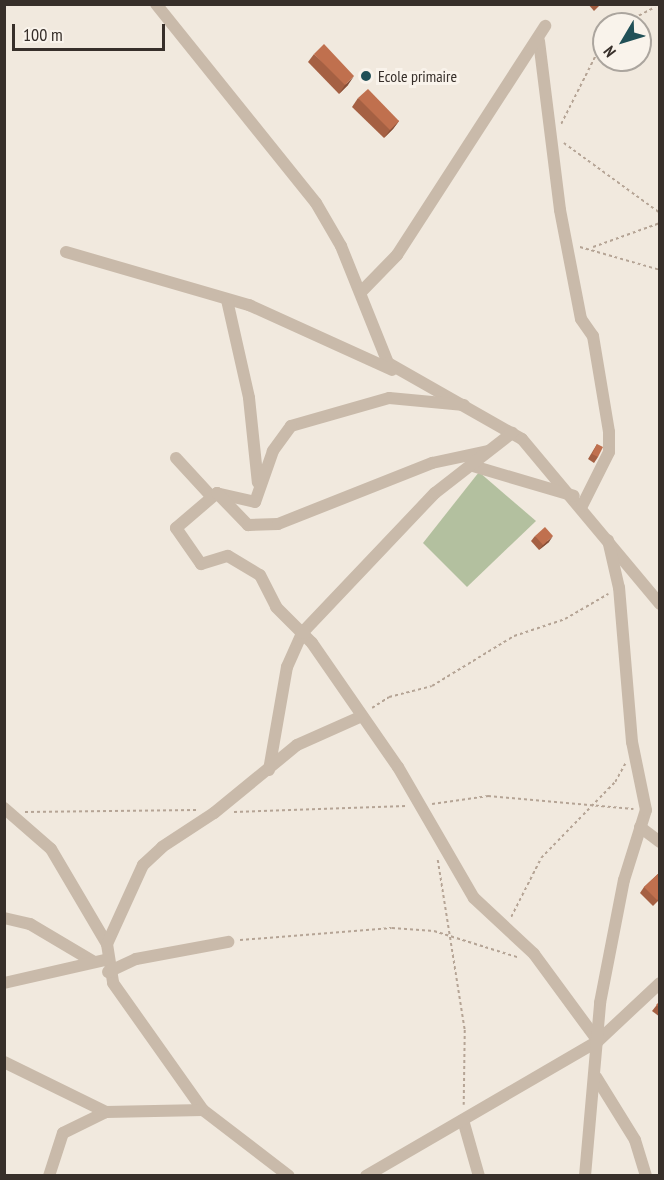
<!DOCTYPE html>
<style>
body{margin:0}
#map{position:relative;width:664px;height:1180px;overflow:hidden;background:#f1e9de;font-family:"PT Sans Narrow",sans-serif}
div>[style]{position:absolute}
.green>*{inset:0;background:#b3c09f}
.path>*{height:1.5px;margin-top:-0.75px;transform-origin:0;background:repeating-linear-gradient(90deg,#b5a495 0 3px,transparent 0 6px)}
.minor>*{height:12px;margin:-6px;padding:0 6px;transform-origin:6px;border-radius:6px;background:#c9baaa}
.wall>*{inset:0;background:#a56043}
.shaded-wall>*{inset:0;background:#864e37}
.building>*{inset:0;background:#c0704e}
.dots>*{width:16px;height:16px;translate:-50% -50%;box-sizing:border-box;border:3px solid #f9f3eb;border-radius:50%}
span{translate:-50% -50%;white-space:nowrap;text-align:center;line-height:1.15;-webkit-text-stroke:6px #f9f3eb;paint-order:stroke}
.poi-label{font-size:16px;color:#372f2a}
.left{translate:0 -50%;text-align:left}
.frame{position:absolute;inset:0;border:6px solid #372f2a;pointer-events:none}
.north{position:absolute;left:592px;top:12px;width:60px;height:60px;box-sizing:border-box;background:#f9f3eb;border:2px solid #aba59e;border-radius:50%;rotate:232deg;font-size:16px;font-weight:700;line-height:24px;text-align:center;color:#372f2a}
.north::after{content:'';display:block;margin:auto;width:21px;height:27px;background:#215057;clip-path:polygon(50% 0,100% 100%,50% 72%,0 100%)}
.scale{position:absolute;left:12px;top:24px;width:153px;height:27px;box-sizing:border-box;border:3px solid #372f2a;border-top:0;padding-left:8px;font-size:18px;line-height:21px;white-space:nowrap;color:#372f2a;-webkit-text-stroke:4px #f9f3eb;paint-order:stroke}
</style>
<div id="map">
<div class="green">
<div style="clip-path:polygon(479px 472px,536px 521px,467px 587px,423px 543px)"></div>
</div>
<div class="path">
<div style="left:623px;top:24px;width:36px;rotate:-28deg"></div>
<div style="left:561px;top:124px;width:95px;rotate:-63.2deg"></div>
<div style="left:564px;top:143px;width:119px;rotate:36.1deg"></div>
<div style="left:580px;top:247px;width:83px;rotate:16deg"></div>
<div style="left:593px;top:247px;width:71px;rotate:-19.7deg"></div>
<div style="left:372px;top:708px;width:20px;rotate:-33deg"></div>
<div style="left:389px;top:697px;width:44px;rotate:-14.3deg"></div>
<div style="left:432px;top:686px;width:96px;rotate:-31.4deg"></div>
<div style="left:514px;top:636px;width:54px;rotate:-18.4deg"></div>
<div style="left:565px;top:619px;width:50px;rotate:-30.2deg"></div>
<div style="left:432px;top:804px;width:57px;rotate:-8.1deg"></div>
<div style="left:488px;top:796px;width:146px;rotate:5.1deg"></div>
<div style="left:25px;top:812px;width:172px;rotate:-0.7deg"></div>
<div style="left:234px;top:812px;width:172px;rotate:-2deg"></div>
<div style="left:438px;top:860px;width:172px;rotate:81deg"></div>
<div style="left:465px;top:1030px;width:75px;rotate:90.8deg"></div>
<div style="left:511px;top:917px;width:66px;rotate:-63deg"></div>
<div style="left:541px;top:858px;width:106px;rotate:-45.8deg"></div>
<div style="left:615px;top:782px;width:21px;rotate:-61deg"></div>
<div style="left:240px;top:940px;width:152px;rotate:-4.5deg"></div>
<div style="left:392px;top:928px;width:42px;rotate:4.1deg"></div>
<div style="left:434px;top:931px;width:90px;rotate:17.4deg"></div>
</div>
<div class="minor">
<div style="left:156px;top:4px;width:255px;rotate:51.2deg"></div>
<div style="left:316px;top:203px;width:50px;rotate:59.8deg"></div>
<div style="left:341px;top:246px;width:126px;rotate:68.1deg"></div>
<div style="left:388px;top:363px;width:154px;rotate:29.6deg"></div>
<div style="left:522px;top:439px;width:215px;rotate:50.1deg"></div>
<div style="left:539px;top:41px;width:170px;rotate:82.9deg"></div>
<div style="left:560px;top:210px;width:111px;rotate:79.1deg"></div>
<div style="left:581px;top:319px;width:21px;rotate:55deg"></div>
<div style="left:593px;top:336px;width:97px;rotate:80.5deg"></div>
<div style="left:609px;top:432px;width:20px;rotate:90deg"></div>
<div style="left:609px;top:452px;width:60px;rotate:116.6deg"></div>
<div style="left:66px;top:252px;width:191px;rotate:16.2deg"></div>
<div style="left:249px;top:305px;width:157px;rotate:24.4deg"></div>
<div style="left:361px;top:292px;width:52px;rotate:-45.8deg"></div>
<div style="left:397px;top:255px;width:273px;rotate:-57.1deg"></div>
<div style="left:227px;top:300px;width:100px;rotate:77.3deg"></div>
<div style="left:249px;top:398px;width:85px;rotate:84deg"></div>
<div style="left:464px;top:405px;width:75px;rotate:-174.7deg"></div>
<div style="left:389px;top:398px;width:102px;rotate:164.1deg"></div>
<div style="left:291px;top:426px;width:31px;rotate:126deg"></div>
<div style="left:273px;top:451px;width:54px;rotate:109.4deg"></div>
<div style="left:255px;top:502px;width:39px;rotate:-167deg"></div>
<div style="left:217px;top:493px;width:54px;rotate:139.5deg"></div>
<div style="left:176px;top:528px;width:44px;rotate:55.2deg"></div>
<div style="left:201px;top:564px;width:28px;rotate:-17deg"></div>
<div style="left:228px;top:556px;width:37px;rotate:31deg"></div>
<div style="left:260px;top:575px;width:36px;rotate:63deg"></div>
<div style="left:276px;top:607px;width:51px;rotate:45deg"></div>
<div style="left:312px;top:643px;width:151px;rotate:55.3deg"></div>
<div style="left:398px;top:767px;width:151px;rotate:59.9deg"></div>
<div style="left:474px;top:898px;width:82px;rotate:43deg"></div>
<div style="left:534px;top:954px;width:108px;rotate:53.7deg"></div>
<div style="left:176px;top:458px;width:52px;rotate:47.4deg"></div>
<div style="left:473px;top:466px;width:105px;rotate:16.5deg"></div>
<div style="left:217px;top:493px;width:45px;rotate:45.9deg"></div>
<div style="left:248px;top:525px;width:30px;rotate:-2deg"></div>
<div style="left:278px;top:524px;width:166px;rotate:-21.6deg"></div>
<div style="left:432px;top:463px;width:57px;rotate:-12.1deg"></div>
<div style="left:269px;top:770px;width:105px;rotate:-80.1deg"></div>
<div style="left:287px;top:667px;width:37px;rotate:-66deg"></div>
<div style="left:302px;top:633px;width:193px;rotate:-46.5deg"></div>
<div style="left:435px;top:493px;width:98px;rotate:-37.9deg"></div>
<div style="left:4px;top:808px;width:62px;rotate:41.1deg"></div>
<div style="left:51px;top:849px;width:110px;rotate:59.5deg"></div>
<div style="left:107px;top:944px;width:39px;rotate:81deg"></div>
<div style="left:113px;top:983px;width:156px;rotate:54.7deg"></div>
<div style="left:203px;top:1110px;width:108px;rotate:37.5deg"></div>
<div style="left:640px;top:827px;width:25px;rotate:37deg"></div>
<div style="left:4px;top:918px;width:27px;rotate:13deg"></div>
<div style="left:30px;top:924px;width:74px;rotate:30.7deg"></div>
<div style="left:107px;top:944px;width:87px;rotate:-65.5deg"></div>
<div style="left:143px;top:865px;width:26px;rotate:-43deg"></div>
<div style="left:162px;top:847px;width:62px;rotate:-33.2deg"></div>
<div style="left:214px;top:813px;width:107px;rotate:-39.3deg"></div>
<div style="left:297px;top:745px;width:71px;rotate:-24deg"></div>
<div style="left:108px;top:972px;width:31px;rotate:-25deg"></div>
<div style="left:136px;top:959px;width:94px;rotate:-10.5deg"></div>
<div style="left:4px;top:983px;width:104px;rotate:-12.8deg"></div>
<div style="left:4px;top:1062px;width:114px;rotate:26.1deg"></div>
<div style="left:106px;top:1112px;width:97px;rotate:-1.2deg"></div>
<div style="left:596px;top:1077px;width:74px;rotate:58.2deg"></div>
<div style="left:635px;top:1140px;width:38px;rotate:73deg"></div>
<div style="left:463px;top:1120px;width:58px;rotate:74.1deg"></div>
<div style="left:49px;top:1176px;width:45px;rotate:-72deg"></div>
<div style="left:63px;top:1133px;width:48px;rotate:-26deg"></div>
<div style="left:366px;top:1176px;width:268px;rotate:-30.2deg"></div>
<div style="left:598px;top:1041px;width:85px;rotate:-43.1deg"></div>
<div style="left:585px;top:1176px;width:174px;rotate:-85deg"></div>
<div style="left:600px;top:1003px;width:125px;rotate:-79deg"></div>
<div style="left:624px;top:880px;width:73px;rotate:-72.6deg"></div>
<div style="left:646px;top:810px;width:69px;rotate:-101.6deg"></div>
<div style="left:632px;top:742px;width:155px;rotate:-94.8deg"></div>
<div style="left:619px;top:588px;width:49px;rotate:-102.9deg"></div>
</div>
<div class="wall">
<div style="clip-path:polygon(588px 4px,601px 4px,594px 11px)"></div>
<div style="clip-path:polygon(314px 54px,348px 85px,339px 94px,308px 62px)"></div>
<div style="clip-path:polygon(358px 98px,399px 121px,393px 129px,384px 138px,352px 107px)"></div>
<div style="clip-path:polygon(597px 444px,598px 457px,594px 463px,588px 459px)"></div>
<div style="clip-path:polygon(535px 536px,549px 542px,539px 550px,531px 541px)"></div>
<div style="clip-path:polygon(660px 872px,660px 899px,653px 906px,640px 893px,644px 887px)"></div>
<div style="clip-path:polygon(660px 1001px,660px 1017px,652px 1011px)"></div>
</div>
<div class="shaded-wall">
<div style="clip-path:polygon(354px 76px,348px 85px,339px 94px,345px 85px)"></div>
<div style="clip-path:polygon(399px 121px,393px 129px,384px 138px,390px 130px)"></div>
<div style="clip-path:polygon(553px 536px,549px 542px,539px 550px,543px 545px)"></div>
</div>
<div class="building">
<div style="clip-path:polygon(324px 44px,354px 76px,345px 85px,314px 54px)"></div>
<div style="clip-path:polygon(368px 89px,399px 121px,390px 130px,358px 98px)"></div>
<div style="clip-path:polygon(597px 444px,603px 447px,598px 457px,592px 454px)"></div>
<div style="clip-path:polygon(545px 527px,553px 536px,543px 545px,535px 536px)"></div>
<div style="clip-path:polygon(660px 872px,660px 898px,657px 900px,644px 887px)"></div>
<div style="clip-path:polygon(660px 1001px,660px 1008px,656px 1005px)"></div>
</div>
<div class="dots">
<div style="left:366px;top:76px;background:#215057"></div>
</div>
<div class="poi-label">
<span class="left" style="left:378px;top:76px">Ecole primaire</span>
</div>
<div class="frame"></div>
<div class="north">N</div>
<div class="scale">100 m</div>
</div>
